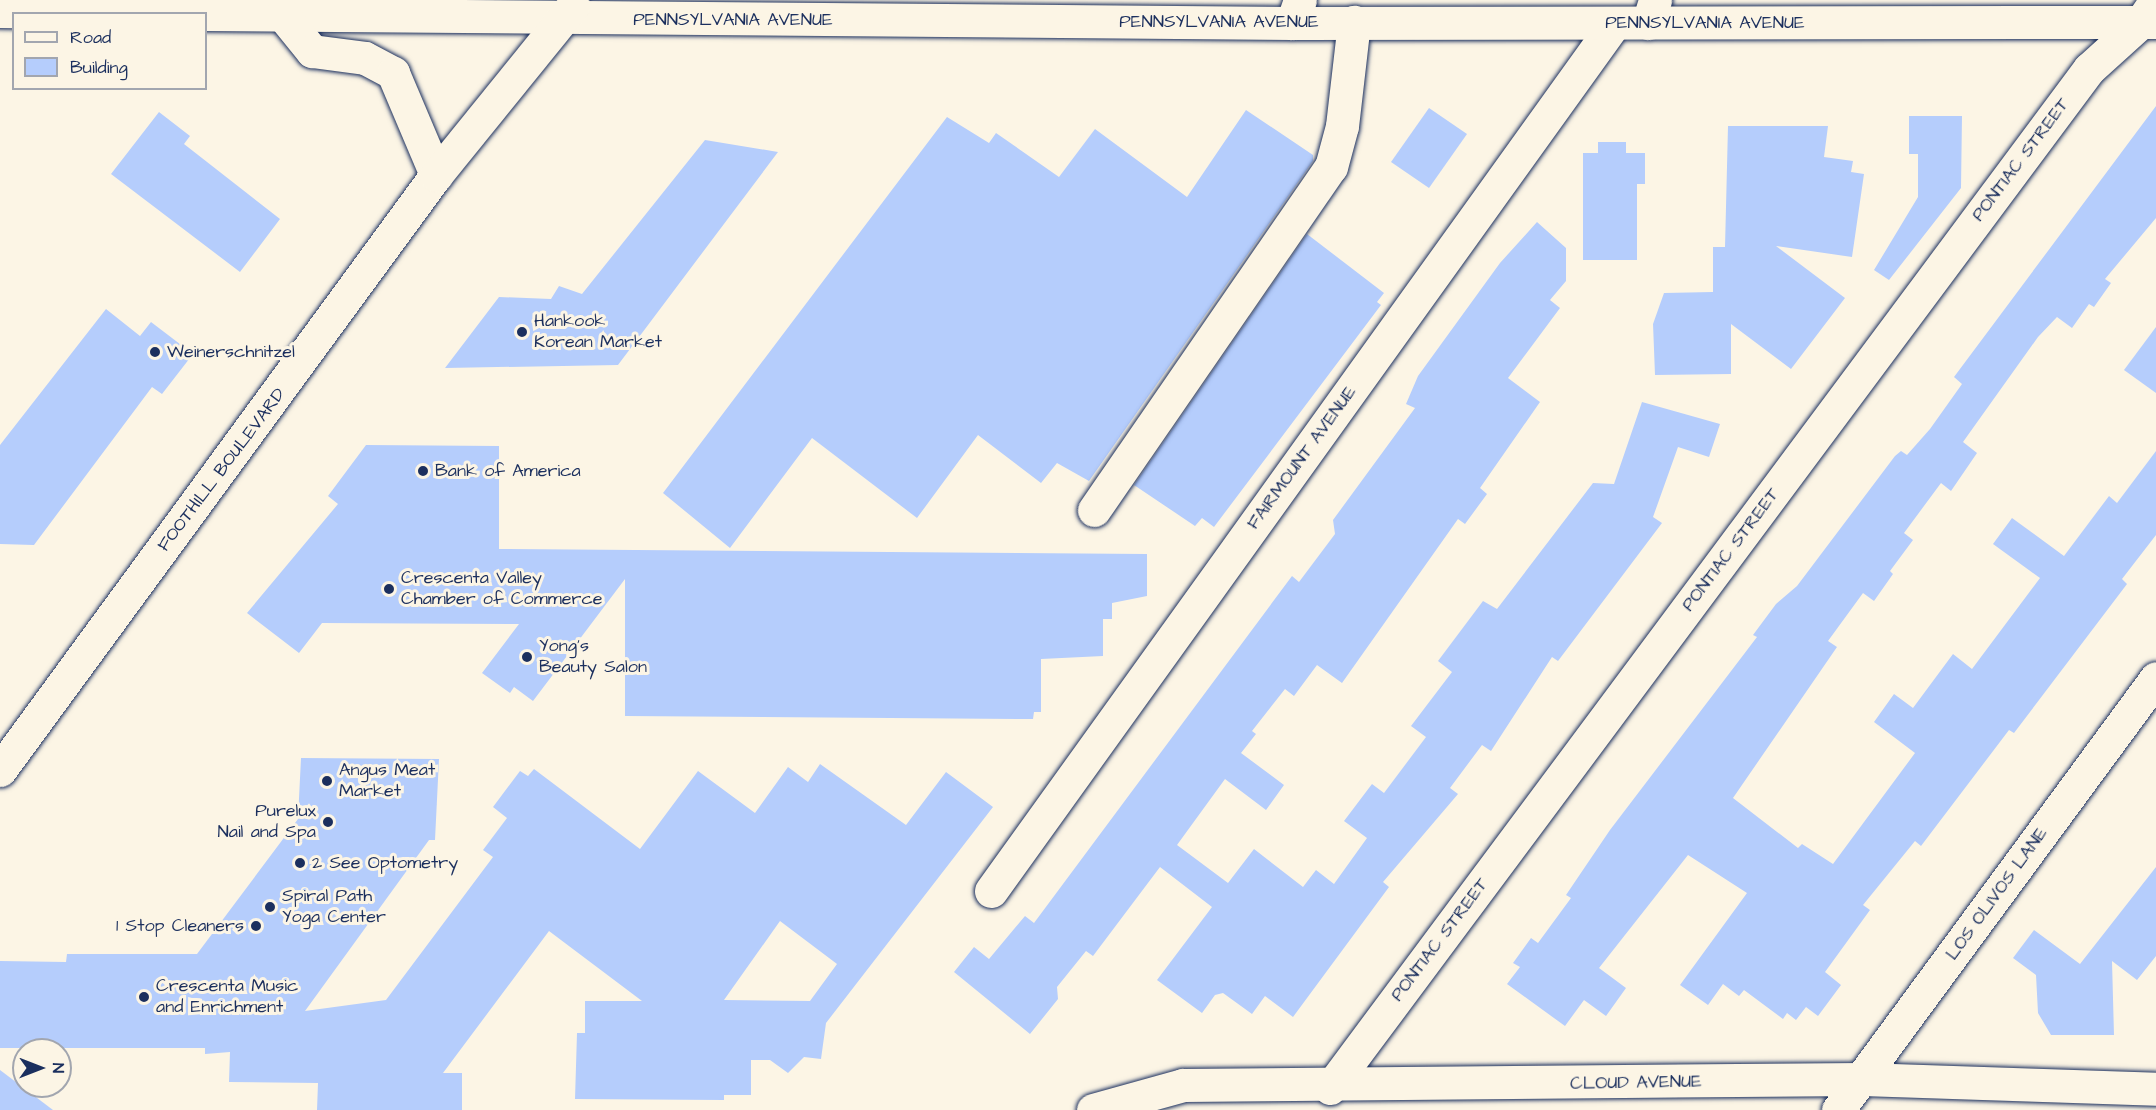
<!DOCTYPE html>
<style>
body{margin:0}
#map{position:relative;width:2156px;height:1110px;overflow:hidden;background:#fcf5e5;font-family:"Architects Daughter",sans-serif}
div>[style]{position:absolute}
.building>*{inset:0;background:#b5cdfc}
.roads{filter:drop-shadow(0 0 2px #1b2f5e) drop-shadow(0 0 2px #1b2f5e)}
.minor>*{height:33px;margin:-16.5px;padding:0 16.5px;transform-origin:16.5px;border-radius:16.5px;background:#fcf5e5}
.major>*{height:33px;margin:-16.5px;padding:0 16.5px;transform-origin:16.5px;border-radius:16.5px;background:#fcf5e5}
.dots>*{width:16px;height:16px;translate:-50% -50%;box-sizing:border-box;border:3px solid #fcf5e5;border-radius:50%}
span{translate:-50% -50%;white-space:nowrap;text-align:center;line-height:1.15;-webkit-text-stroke:6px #fcf5e5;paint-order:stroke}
.street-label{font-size:18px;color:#1b2f5e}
.poi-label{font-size:18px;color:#1b2f5e}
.left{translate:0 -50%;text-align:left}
.right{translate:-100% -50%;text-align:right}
.legend{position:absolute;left:12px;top:12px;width:195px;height:78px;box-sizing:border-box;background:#fcf5e5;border:2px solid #a2a6af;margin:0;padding:8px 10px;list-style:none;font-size:18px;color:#1b2f5e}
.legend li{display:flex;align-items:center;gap:12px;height:30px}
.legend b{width:30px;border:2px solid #a2a6af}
.north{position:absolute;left:12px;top:1038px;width:60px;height:60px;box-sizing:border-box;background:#fcf5e5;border:2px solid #a2a6af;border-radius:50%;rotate:90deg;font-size:16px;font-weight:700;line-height:24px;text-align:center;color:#1b2f5e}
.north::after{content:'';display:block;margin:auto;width:21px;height:27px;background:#1b2f5e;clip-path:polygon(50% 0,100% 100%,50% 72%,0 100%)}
</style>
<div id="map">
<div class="building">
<div style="clip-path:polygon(2156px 106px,2156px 218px,2105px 279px,2111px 283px,2094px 307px,2089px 304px,2072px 328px,2057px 317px,2038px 337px,1963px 442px,1977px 453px,1951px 491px,1941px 483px,1904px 533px,1913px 540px,1890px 571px,1893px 574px,1874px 601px,1863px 593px,1828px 641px,1837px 647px,1733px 798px,1798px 848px,1802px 844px,1833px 864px,1915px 753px,1874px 722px,1894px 694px,1913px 708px,1953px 654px,1972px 669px,2040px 578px,1993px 544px,2012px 518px,2064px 556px,2109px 496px,2117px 503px,2156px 451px,2156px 535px,2122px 579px,2127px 584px,2014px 733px,2009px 730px,1921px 846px,1915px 841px,1863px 905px,1870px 910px,1825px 972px,1841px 985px,1818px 1016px,1806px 1007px,1796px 1020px,1787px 1013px,1783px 1019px,1744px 990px,1739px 996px,1723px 984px,1708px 1005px,1680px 985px,1747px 893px,1688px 855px,1599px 968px,1626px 988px,1606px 1016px,1584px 1000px,1565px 1026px,1507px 984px,1520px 967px,1513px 963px,1531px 938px,1538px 943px,1571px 898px,1566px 895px,1610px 830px,1757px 637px,1753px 635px,1776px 604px,1797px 586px,1895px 456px,1901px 451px,1907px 455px,1930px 429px,1962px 384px,1954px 377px)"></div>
<div style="clip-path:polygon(1429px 108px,1467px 134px,1429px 188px,1391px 162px)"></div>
<div style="clip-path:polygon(1246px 110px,1313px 155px,1313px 161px,1089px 481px,1057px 463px,1041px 483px,978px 435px,917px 518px,812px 438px,730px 548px,663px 493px,947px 117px,989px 143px,996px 133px,1059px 177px,1095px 129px,1187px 197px)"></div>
<div style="clip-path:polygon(159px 112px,190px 136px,184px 144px,280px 219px,240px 272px,111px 174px)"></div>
<div style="clip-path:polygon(1909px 116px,1962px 116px,1961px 188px,1889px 280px,1874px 270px,1918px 197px,1918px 154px,1909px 154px)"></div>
<div style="clip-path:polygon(1728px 126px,1828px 126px,1824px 157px,1853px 161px,1851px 172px,1864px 174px,1852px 257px,1776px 246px,1845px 298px,1791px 369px,1731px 324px,1731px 374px,1655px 375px,1653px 324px,1664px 293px,1713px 292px,1713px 247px,1725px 247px)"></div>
<div style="clip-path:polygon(705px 140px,778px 152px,618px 365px,445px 368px,499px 297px,551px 299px,559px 286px,582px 294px)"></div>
<div style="clip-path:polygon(1598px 142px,1626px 142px,1626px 153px,1645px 153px,1645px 184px,1637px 184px,1637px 260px,1583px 260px,1583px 153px,1598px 153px)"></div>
<div style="clip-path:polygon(1537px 222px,1566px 248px,1566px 281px,1550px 300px,1560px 308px,1508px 378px,1540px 402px,1480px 488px,1487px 494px,1465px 524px,1458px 519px,1342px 683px,1317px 665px,1294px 696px,1285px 689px,1252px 731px,1256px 734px,1241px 753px,1284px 785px,1266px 810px,1225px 779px,1177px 845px,1228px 883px,1254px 849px,1303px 887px,1316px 870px,1334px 884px,1367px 838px,1344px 821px,1372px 784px,1384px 793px,1426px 737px,1411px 726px,1452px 672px,1438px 661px,1483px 601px,1497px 609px,1593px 483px,1614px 484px,1642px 402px,1720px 424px,1709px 457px,1678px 447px,1653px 517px,1662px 523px,1558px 661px,1552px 657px,1491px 751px,1482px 745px,1450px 788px,1458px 794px,1383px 882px,1389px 887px,1293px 1017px,1265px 996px,1252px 1014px,1223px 993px,1215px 995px,1202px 1013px,1157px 980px,1212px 907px,1160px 867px,1093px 956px,1086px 951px,1057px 987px,1058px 999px,1030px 1034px,954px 972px,974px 947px,989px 959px,1025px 916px,1034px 923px,1292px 576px,1299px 582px,1335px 534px,1333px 520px,1415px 408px,1406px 404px,1418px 376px,1500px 263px)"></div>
<div style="clip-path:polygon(1307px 234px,1384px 293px,1377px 302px,1381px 305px,1214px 527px,1202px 518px,1195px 526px,1134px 485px)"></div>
<div style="clip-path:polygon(106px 309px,140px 336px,151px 322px,193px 354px,162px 394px,152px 387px,34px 545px,0 544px,0 445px)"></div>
<div style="clip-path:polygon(2156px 327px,2156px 393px,2124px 370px)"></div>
<div style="clip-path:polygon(366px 445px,499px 446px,499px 549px,1147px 554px,1147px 596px,1112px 603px,1112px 619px,1103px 619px,1103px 656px,1041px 659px,1041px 712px,1034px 712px,1033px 719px,625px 716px,625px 579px,533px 701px,514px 687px,510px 693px,482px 673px,519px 624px,322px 623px,299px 653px,247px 613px,338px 504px,328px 496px)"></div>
<div style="clip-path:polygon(evenodd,301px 758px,439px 759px,435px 840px,429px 840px,305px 1011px,386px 1000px,493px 857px,483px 850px,507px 818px,493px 807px,520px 771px,528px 776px,534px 769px,640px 849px,698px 771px,755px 813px,788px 767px,808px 782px,820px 764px,906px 825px,946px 772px,993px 807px,826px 1023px,821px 1059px,804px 1057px,788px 1073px,770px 1060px,751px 1060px,751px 1095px,724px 1095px,724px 1100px,575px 1099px,577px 1033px,585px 1033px,585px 1001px,642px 1001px,549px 931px,443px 1073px,462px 1073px,462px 1110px,317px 1110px,318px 1083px,229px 1082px,230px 1052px,205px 1054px,205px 1048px,0 1048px,0 961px,66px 962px,67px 954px,197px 954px,298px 819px,301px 758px,780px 921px,837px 964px,810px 1001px,724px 1000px,780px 921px)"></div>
<div style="clip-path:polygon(2156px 867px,2156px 956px,2137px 980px,2112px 961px,2114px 1035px,2051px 1035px,2038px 1013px,2036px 975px,2013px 958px,2034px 930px,2080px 964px)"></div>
<div style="clip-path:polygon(0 1070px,53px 1110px,0 1110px)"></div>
</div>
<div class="roads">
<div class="minor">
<div style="left:1292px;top:23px;width:24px;rotate:-71deg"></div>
<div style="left:1648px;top:23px;width:24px;rotate:-73deg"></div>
<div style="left:1094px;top:510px;width:417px;rotate:-55.4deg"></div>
<div style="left:1331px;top:167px;width:42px;rotate:-75deg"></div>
<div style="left:1342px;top:126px;width:105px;rotate:-83.4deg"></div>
<div style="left:991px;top:891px;width:1068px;rotate:-54.3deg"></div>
<div style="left:1330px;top:1088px;width:1271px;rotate:-53.32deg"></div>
<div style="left:2089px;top:69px;width:70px;rotate:-42.1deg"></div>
<div style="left:2141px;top:22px;width:27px;rotate:-56deg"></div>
<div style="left:1093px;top:1110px;width:93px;rotate:-15.5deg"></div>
<div style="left:1183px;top:1085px;width:679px;rotate:-0.51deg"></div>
<div style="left:1862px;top:1079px;width:294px;rotate:1.9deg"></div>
<div style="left:1838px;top:1110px;width:536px;rotate:-53.64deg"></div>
</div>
<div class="major">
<div style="left:0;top:11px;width:202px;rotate:0.9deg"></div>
<div style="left:206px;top:14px;width:1086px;rotate:0.47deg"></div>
<div style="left:1292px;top:23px;width:864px;rotate:-0.07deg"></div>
<div style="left:282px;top:14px;width:48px;rotate:51deg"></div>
<div style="left:312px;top:51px;width:53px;rotate:7.5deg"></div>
<div style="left:365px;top:58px;width:32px;rotate:28deg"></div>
<div style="left:393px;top:73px;width:111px;rotate:67.1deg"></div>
<div style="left:0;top:770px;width:738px;rotate:-53.77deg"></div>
<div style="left:436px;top:175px;width:218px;rotate:-51deg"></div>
</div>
</div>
<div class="dots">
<div style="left:522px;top:332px;background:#1b2f5e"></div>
<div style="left:155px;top:352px;background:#1b2f5e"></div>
<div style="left:423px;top:471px;background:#1b2f5e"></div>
<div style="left:389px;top:589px;background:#1b2f5e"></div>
<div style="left:527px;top:657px;background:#1b2f5e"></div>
<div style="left:327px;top:781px;background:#1b2f5e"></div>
<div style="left:328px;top:822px;background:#1b2f5e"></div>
<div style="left:300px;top:863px;background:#1b2f5e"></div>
<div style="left:270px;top:907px;background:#1b2f5e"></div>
<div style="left:256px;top:926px;background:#1b2f5e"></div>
<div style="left:144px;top:997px;background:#1b2f5e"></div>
</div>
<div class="street-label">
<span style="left:733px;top:20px">PENNSYLVANIA AVENUE</span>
<span style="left:1219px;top:22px">PENNSYLVANIA AVENUE</span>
<span style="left:1705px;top:23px">PENNSYLVANIA AVENUE</span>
<span style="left:2021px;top:160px;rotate:-53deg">PONTIAC STREET</span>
<span style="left:1302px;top:458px;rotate:-54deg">FAIRMOUNT AVENUE</span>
<span style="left:222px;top:470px;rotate:-53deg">FOOTHILL BOULEVARD</span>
<span style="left:1731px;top:550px;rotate:-53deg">PONTIAC STREET</span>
<span style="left:1997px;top:894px;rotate:-54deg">LOS OLIVOS LANE</span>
<span style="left:1440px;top:940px;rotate:-53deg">PONTIAC STREET</span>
<span style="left:1636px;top:1083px;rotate:-1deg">CLOUD AVENUE</span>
</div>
<div class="poi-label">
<span class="left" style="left:534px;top:332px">Hankook<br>Korean Market</span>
<span class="left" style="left:167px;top:352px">Weinerschnitzel</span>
<span class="left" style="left:435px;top:471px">Bank of America</span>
<span class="left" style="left:401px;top:589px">Crescenta Valley<br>Chamber of Commerce</span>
<span class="left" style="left:539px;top:657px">Yong's<br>Beauty Salon</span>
<span class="left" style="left:339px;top:781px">Angus Meat<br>Market</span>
<span class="right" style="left:316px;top:822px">Purelux<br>Nail and Spa</span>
<span class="left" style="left:312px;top:863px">2 See Optometry</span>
<span class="left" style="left:282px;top:907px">Spiral Path<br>Yoga Center</span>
<span class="right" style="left:244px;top:926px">1 Stop Cleaners</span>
<span class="left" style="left:156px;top:997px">Crescenta Music<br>and Enrichment</span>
</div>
<ul class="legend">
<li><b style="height:8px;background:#fcf5e5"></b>Road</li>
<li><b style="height:16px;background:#b5cdfc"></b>Building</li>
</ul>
<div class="north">N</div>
</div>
